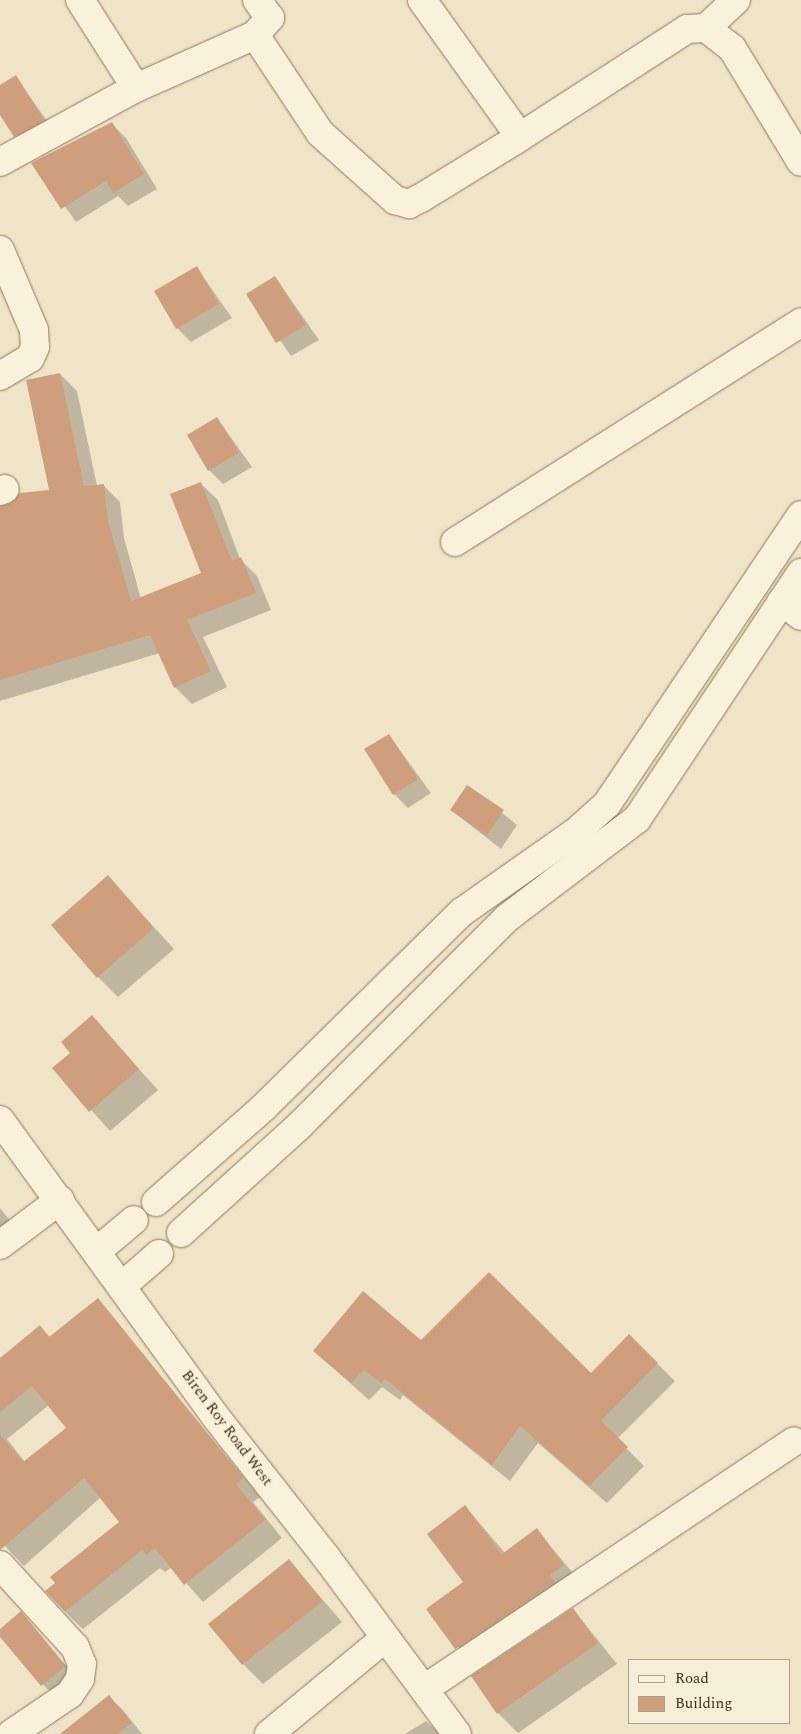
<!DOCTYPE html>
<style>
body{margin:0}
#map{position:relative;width:801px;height:1734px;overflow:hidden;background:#f0e4c8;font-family:Spectral,serif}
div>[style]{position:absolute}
.shadow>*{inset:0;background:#0003}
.building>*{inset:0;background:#cf9f7d}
.roads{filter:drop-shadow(0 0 1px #8d765c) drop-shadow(0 0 1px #8d765c)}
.street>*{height:28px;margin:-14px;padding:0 14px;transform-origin:14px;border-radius:14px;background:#faf1dc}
.secondary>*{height:28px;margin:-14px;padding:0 14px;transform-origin:14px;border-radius:14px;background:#faf1dc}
span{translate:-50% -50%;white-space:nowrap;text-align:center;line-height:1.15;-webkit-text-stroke:4px #f7eed8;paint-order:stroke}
.street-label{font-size:15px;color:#3d2e20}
.legend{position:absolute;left:628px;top:1659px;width:162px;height:65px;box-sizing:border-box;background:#f7eed8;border:1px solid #ada18e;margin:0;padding:6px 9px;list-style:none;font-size:15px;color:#3d2e20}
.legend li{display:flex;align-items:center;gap:10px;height:25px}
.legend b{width:25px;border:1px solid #ada18e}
</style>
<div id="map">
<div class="shadow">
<div style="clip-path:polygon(16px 77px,57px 135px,29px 150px,0 114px,0 86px)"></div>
<div style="clip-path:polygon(112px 124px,126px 138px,157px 189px,128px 206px,118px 196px,76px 222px,33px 163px)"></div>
<div style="clip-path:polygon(197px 268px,232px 318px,191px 342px,177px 328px)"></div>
<div style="clip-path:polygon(275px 277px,319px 340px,291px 356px,248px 294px)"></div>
<div style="clip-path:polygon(60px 374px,77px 391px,97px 486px,103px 485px,120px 502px,124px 538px,141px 599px,203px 574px,201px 484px,218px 500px,240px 559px,257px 576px,271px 610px,203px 637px,227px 687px,192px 704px,175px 687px,160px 653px,0 701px,0 545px,51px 491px)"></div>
<div style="clip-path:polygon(217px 418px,252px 467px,223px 484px,209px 470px)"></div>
<div style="clip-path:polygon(389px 735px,431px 793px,408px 808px,394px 794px)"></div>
<div style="clip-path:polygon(468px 786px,517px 825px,501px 849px,451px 810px)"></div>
<div style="clip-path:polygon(108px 877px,174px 949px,118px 997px,98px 977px)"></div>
<div style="clip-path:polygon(92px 1017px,158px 1090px,110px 1131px,54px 1069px,72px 1053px)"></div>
<div style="clip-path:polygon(0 1208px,12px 1223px,0 1233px)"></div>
<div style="clip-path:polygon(evenodd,98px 1299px,260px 1497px,253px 1502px,282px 1538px,203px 1602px,172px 1567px,165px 1572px,160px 1568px,83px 1629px,65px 1612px,121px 1522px,101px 1497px,24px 1566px,0 1541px,0 1377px,40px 1327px,50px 1337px,98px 1299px,49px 1405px,68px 1428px,25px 1462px,7px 1439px,49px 1405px)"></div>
<div style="clip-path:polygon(629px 1336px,675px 1381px,617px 1439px,644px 1466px,607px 1503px,538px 1443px,510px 1481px,403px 1395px,400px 1400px,382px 1387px,369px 1400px,314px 1351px,421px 1342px,591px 1374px)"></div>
<div style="clip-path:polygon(465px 1506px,505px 1553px,537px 1530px,582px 1584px,475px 1667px,427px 1609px,465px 1582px)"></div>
<div style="clip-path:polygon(289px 1561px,342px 1622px,263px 1684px,243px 1664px)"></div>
<div style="clip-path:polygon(573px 1609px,617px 1664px,518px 1733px,498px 1713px)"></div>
<div style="clip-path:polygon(21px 1613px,79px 1681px,56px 1699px,0 1635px)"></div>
<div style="clip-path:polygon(109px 1697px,123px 1710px,142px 1734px,87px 1734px)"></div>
<div style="clip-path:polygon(426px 1721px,440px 1734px,405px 1734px)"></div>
</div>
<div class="building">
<div style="clip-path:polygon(16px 75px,44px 120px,14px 137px,0 115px,0 85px)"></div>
<div style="clip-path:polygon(112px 122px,144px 174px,113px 193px,106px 181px,61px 209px,31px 163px)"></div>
<div style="clip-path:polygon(197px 266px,219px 304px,176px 329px,154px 291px)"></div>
<div style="clip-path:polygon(275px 276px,306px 325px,276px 343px,246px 294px)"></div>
<div style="clip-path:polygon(60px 373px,84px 486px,104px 484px,108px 521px,131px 601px,201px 573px,170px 494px,201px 482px,232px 561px,241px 557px,256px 593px,187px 620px,211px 671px,174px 688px,150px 635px,0 680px,0 506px,11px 503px,20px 493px,49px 490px,26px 380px)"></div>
<div style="clip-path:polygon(217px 417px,239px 453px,208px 471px,187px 435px)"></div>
<div style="clip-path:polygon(389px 734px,418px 779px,393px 795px,364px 749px)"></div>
<div style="clip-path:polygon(467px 785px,504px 810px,487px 836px,450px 810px)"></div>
<div style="clip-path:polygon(108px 875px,154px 928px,97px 978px,51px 925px)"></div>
<div style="clip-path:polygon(92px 1015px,139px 1069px,89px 1112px,52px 1068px,70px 1053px,61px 1042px)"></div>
<div style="clip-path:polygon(489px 1272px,591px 1373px,629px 1334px,658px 1363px,601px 1421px,628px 1447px,589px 1486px,520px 1426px,492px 1465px,385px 1379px,381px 1383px,364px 1370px,351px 1383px,313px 1351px,363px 1291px,421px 1340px)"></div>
<div style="clip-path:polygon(98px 1298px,243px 1478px,236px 1484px,265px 1520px,184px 1585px,155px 1548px,146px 1555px,142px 1550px,65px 1612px,45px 1591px,55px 1583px,50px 1577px,119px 1522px,84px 1478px,0 1550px,0 1434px,23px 1462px,66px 1428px,32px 1386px,0 1412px,0 1358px,40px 1325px,49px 1337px)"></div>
<div style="clip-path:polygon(465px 1505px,502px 1554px,537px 1528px,564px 1565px,550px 1575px,555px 1582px,455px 1649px,426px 1609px,463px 1582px,427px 1534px)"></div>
<div style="clip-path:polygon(289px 1559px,323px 1601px,242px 1665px,208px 1624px)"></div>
<div style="clip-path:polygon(573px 1608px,598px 1643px,497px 1714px,471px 1676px)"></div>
<div style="clip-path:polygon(21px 1611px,66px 1666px,41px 1686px,0 1637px,0 1629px)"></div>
<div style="clip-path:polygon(109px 1695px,132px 1723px,118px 1734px,60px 1734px)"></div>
</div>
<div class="roads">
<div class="street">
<div style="left:80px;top:0;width:104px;rotate:57.5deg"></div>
<div style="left:422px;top:0;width:168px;rotate:54.4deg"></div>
<div style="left:520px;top:137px;width:199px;rotate:-32.9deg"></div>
<div style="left:687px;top:29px;width:19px;rotate:-3deg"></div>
<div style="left:706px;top:28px;width:33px;rotate:38deg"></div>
<div style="left:732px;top:48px;width:133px;rotate:58.8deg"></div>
<div style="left:706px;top:28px;width:41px;rotate:-43deg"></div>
<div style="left:255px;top:35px;width:23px;rotate:-49deg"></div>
<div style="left:270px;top:18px;width:22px;rotate:-126deg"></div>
<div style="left:0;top:162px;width:155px;rotate:-28.6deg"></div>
<div style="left:136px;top:88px;width:130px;rotate:-24deg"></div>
<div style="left:255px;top:35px;width:118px;rotate:56.4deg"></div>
<div style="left:320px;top:133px;width:101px;rotate:41.8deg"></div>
<div style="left:395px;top:200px;width:15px;rotate:16deg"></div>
<div style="left:409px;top:204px;width:13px;rotate:-27deg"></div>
<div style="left:421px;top:198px;width:116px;rotate:-31.6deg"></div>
<div style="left:0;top:250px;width:87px;rotate:67deg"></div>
<div style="left:34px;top:330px;width:17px;rotate:87deg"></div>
<div style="left:35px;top:347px;width:12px;rotate:114deg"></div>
<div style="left:30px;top:358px;width:35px;rotate:149deg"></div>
<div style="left:0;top:491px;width:5px;rotate:-22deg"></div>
<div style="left:455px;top:542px;width:410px;rotate:-32.4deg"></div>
<div style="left:782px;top:601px;width:24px;rotate:38deg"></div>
<div style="left:156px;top:1202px;width:144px;rotate:-41.3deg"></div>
<div style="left:264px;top:1107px;width:278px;rotate:-44.6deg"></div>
<div style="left:462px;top:912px;width:139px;rotate:-35.1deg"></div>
<div style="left:576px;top:832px;width:42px;rotate:-42.1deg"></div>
<div style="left:607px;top:804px;width:348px;rotate:-56.1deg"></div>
<div style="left:181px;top:1233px;width:159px;rotate:-42.2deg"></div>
<div style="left:299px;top:1126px;width:294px;rotate:-45deg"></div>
<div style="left:507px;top:918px;width:163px;rotate:-37.3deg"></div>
<div style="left:637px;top:819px;width:296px;rotate:-56.3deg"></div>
<div style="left:0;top:1245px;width:75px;rotate:-36.9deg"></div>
<div style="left:97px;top:1251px;width:48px;rotate:-40deg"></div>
<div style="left:122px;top:1286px;width:49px;rotate:-40.9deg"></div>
<div style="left:0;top:1565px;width:111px;rotate:47.6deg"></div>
<div style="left:75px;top:1647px;width:18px;rotate:68deg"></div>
<div style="left:82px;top:1664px;width:15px;rotate:98deg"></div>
<div style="left:80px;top:1679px;width:18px;rotate:124deg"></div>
<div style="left:70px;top:1694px;width:71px;rotate:145.9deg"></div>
<div style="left:424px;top:1689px;width:445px;rotate:-33.8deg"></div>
<div style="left:269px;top:1734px;width:151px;rotate:-39.6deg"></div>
</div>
<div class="secondary">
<div style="left:0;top:1120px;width:366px;rotate:54deg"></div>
<div style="left:215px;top:1416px;width:179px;rotate:51.8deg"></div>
<div style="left:326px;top:1557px;width:220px;rotate:53.5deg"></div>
</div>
</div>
<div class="street-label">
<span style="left:227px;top:1428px;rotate:53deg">Biren Roy Road West</span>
</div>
<ul class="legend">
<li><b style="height:6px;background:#faf1dc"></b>Road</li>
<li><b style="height:14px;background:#cf9f7d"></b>Building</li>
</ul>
</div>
